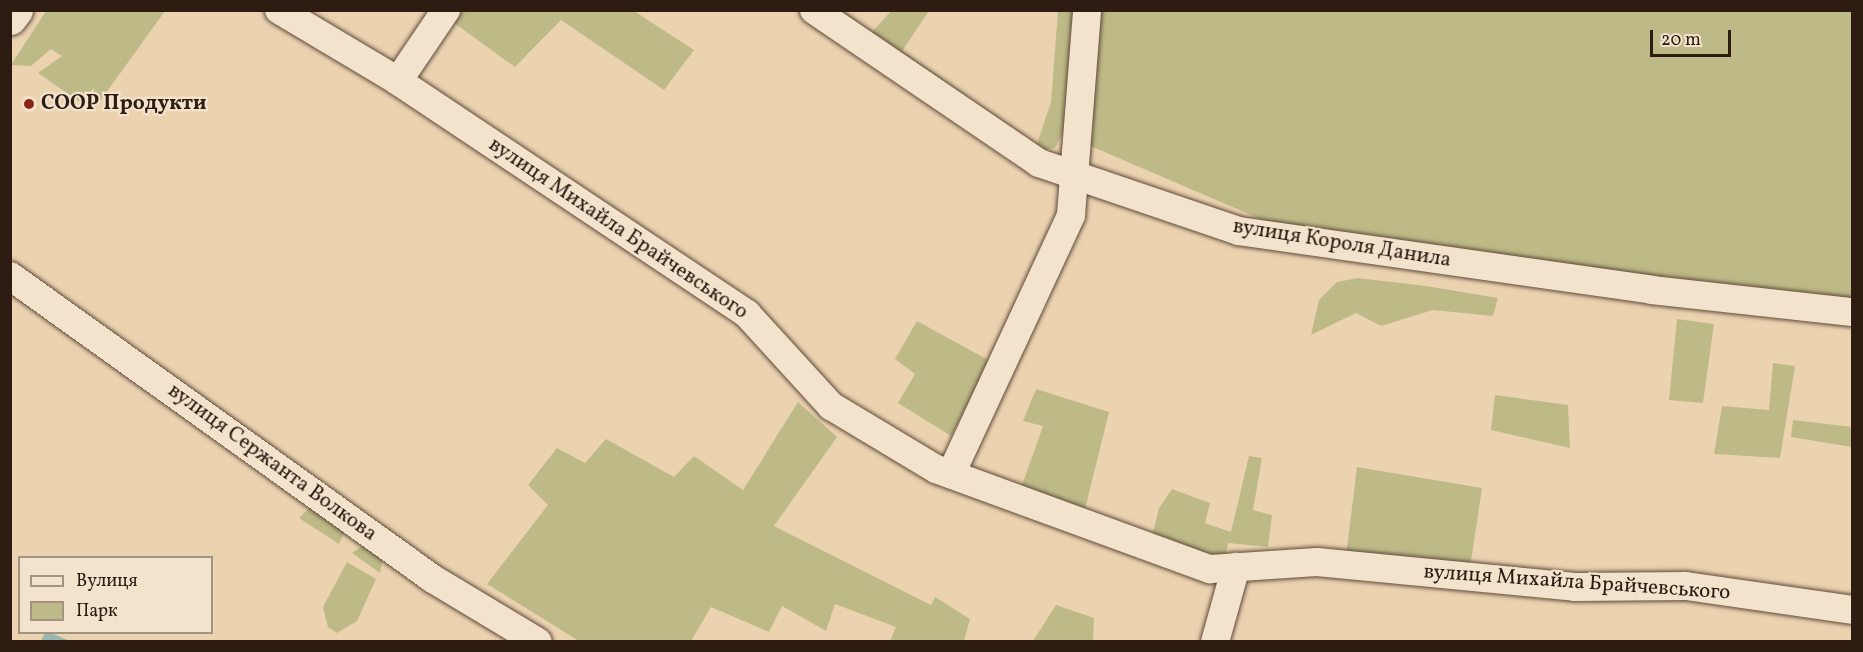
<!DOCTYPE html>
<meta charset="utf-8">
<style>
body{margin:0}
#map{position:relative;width:1863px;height:652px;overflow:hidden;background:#ecd3b0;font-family:Vollkorn,serif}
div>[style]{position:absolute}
.green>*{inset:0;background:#beba87}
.water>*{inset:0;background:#99b7ae}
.roads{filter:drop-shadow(0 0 2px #5e4a3a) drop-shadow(0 0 2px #5e4a3a)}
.minor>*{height:28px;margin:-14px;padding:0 14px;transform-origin:14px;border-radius:14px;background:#f3e2cc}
.tertiary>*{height:33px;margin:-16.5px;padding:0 16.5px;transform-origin:16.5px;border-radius:16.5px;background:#f3e2cc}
.dots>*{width:16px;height:16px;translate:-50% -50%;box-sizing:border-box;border:3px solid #f3e2cc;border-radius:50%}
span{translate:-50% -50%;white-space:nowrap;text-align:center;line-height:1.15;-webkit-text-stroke:4.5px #f3e2cc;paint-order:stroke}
.poi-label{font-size:21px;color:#2e1c12;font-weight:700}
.left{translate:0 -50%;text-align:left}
.street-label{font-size:21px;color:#2e1c12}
.frame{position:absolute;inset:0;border:12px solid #2e1c12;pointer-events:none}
.legend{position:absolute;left:18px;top:556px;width:195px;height:78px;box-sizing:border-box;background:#f3e2cc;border:2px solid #a49382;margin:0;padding:8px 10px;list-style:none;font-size:18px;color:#2e1c12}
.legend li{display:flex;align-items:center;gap:12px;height:30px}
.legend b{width:30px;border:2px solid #a49382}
.scale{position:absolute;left:1650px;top:30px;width:81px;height:27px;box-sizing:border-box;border:3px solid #2e1c12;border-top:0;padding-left:8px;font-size:18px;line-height:21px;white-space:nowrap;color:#2e1c12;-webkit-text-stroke:4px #f3e2cc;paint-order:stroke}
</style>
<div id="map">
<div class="green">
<div style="clip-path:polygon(117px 10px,165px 11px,93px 111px,38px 73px,62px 56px,51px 49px,31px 66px,11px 65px,46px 11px)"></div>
<div style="clip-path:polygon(458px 11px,634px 11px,694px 50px,664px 90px,561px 20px,515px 67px,450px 20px)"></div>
<div style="clip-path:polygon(825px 11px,844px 11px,872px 32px,891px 11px,929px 11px,902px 51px,1037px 144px,1051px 102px,1058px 11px,1075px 11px,1067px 125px,1055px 148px,1034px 151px)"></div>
<div style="clip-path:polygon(1099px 11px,1852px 11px,1852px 298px,1689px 282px,1281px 228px,1086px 144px)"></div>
<div style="clip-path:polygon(1358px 278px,1426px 286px,1498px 298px,1493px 316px,1433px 310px,1381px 326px,1356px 313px,1311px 335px,1319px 300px,1337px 282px)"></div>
<div style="clip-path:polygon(1677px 319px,1714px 324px,1703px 403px,1669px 400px)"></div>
<div style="clip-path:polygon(917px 321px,990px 361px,951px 436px,898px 403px,915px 374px,895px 359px)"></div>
<div style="clip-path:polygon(1773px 363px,1795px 366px,1780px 458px,1714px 454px,1722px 406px,1769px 410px)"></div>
<div style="clip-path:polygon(1036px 389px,1109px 412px,1084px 513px,1021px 488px,1043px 426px,1023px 421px)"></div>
<div style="clip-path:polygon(1495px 395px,1568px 405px,1570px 448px,1491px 430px)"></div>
<div style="clip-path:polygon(798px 402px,837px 437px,774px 526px,931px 605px,935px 597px,970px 619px,964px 641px,890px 641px,896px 627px,835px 604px,826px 631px,782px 606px,769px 632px,711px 607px,691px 641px,579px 641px,487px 584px,548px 505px,528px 485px,557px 448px,585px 463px,606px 439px,674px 477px,694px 456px,743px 490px)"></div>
<div style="clip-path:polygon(1793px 420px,1852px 427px,1852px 447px,1791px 437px)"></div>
<div style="clip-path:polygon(1249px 456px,1262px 458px,1253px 510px,1272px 515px,1268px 547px,1228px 543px,1225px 559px,1152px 537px,1159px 508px,1172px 489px,1210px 503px,1205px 523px,1231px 532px)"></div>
<div style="clip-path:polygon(1357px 467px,1482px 488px,1470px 568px,1346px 556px)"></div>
<div style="clip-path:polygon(310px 507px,345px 530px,339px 544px,299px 518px)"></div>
<div style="clip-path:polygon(365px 544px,383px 558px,380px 573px,352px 553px)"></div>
<div style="clip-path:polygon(347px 562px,376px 579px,357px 621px,337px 633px,328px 627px,323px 607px)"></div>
<div style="clip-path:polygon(1056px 605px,1094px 618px,1093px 641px,1033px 641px)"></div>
</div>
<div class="water">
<div style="clip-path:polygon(45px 633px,51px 633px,70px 641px,41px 641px)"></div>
</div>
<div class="roads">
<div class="minor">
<div style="left:279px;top:10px;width:139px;rotate:30.8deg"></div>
<div style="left:398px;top:81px;width:420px;rotate:33.7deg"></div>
<div style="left:747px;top:314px;width:125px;rotate:47.6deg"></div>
<div style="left:831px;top:406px;width:122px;rotate:31deg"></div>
<div style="left:936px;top:469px;width:292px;rotate:20.1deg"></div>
<div style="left:1210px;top:569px;width:107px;rotate:-3.7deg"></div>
<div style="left:1317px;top:562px;width:259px;rotate:5.5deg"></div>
<div style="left:1575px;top:587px;width:111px;rotate:-0.5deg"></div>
<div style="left:1686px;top:586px;width:168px;rotate:8.2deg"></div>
<div style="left:814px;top:10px;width:272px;rotate:34.2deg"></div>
<div style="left:1039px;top:163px;width:211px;rotate:18.8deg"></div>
<div style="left:1239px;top:231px;width:417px;rotate:8.1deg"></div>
<div style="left:1652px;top:290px;width:201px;rotate:6.3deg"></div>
<div style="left:398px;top:81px;width:86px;rotate:-55.9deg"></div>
<div style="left:10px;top:276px;width:520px;rotate:35.61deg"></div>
<div style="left:433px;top:579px;width:122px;rotate:31deg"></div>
<div style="left:951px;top:474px;width:285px;rotate:-65.1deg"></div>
<div style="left:1071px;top:215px;width:206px;rotate:-85.5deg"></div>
<div style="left:1215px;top:642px;width:78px;rotate:-74.4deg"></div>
</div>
<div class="tertiary">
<div style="left:10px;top:18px;width:10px;rotate:-53deg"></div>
</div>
</div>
<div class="dots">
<div style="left:29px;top:104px;background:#8f2418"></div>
</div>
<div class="poi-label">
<span class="left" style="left:41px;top:104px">СООР Продукти</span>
</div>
<div class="street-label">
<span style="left:618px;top:229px;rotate:34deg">вулиця Михайла Брайчевського</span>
<span style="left:1342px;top:244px;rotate:9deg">вулиця Короля Данила</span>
<span style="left:272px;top:463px;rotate:36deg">вулиця Сержанта Волкова</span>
<span style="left:1577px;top:583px;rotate:4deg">вулиця Михайла Брайчевського</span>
</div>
<div class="frame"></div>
<ul class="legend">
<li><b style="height:8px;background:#f3e2cc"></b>Вулиця</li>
<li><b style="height:16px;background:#beba87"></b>Парк</li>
</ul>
<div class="scale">20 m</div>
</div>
